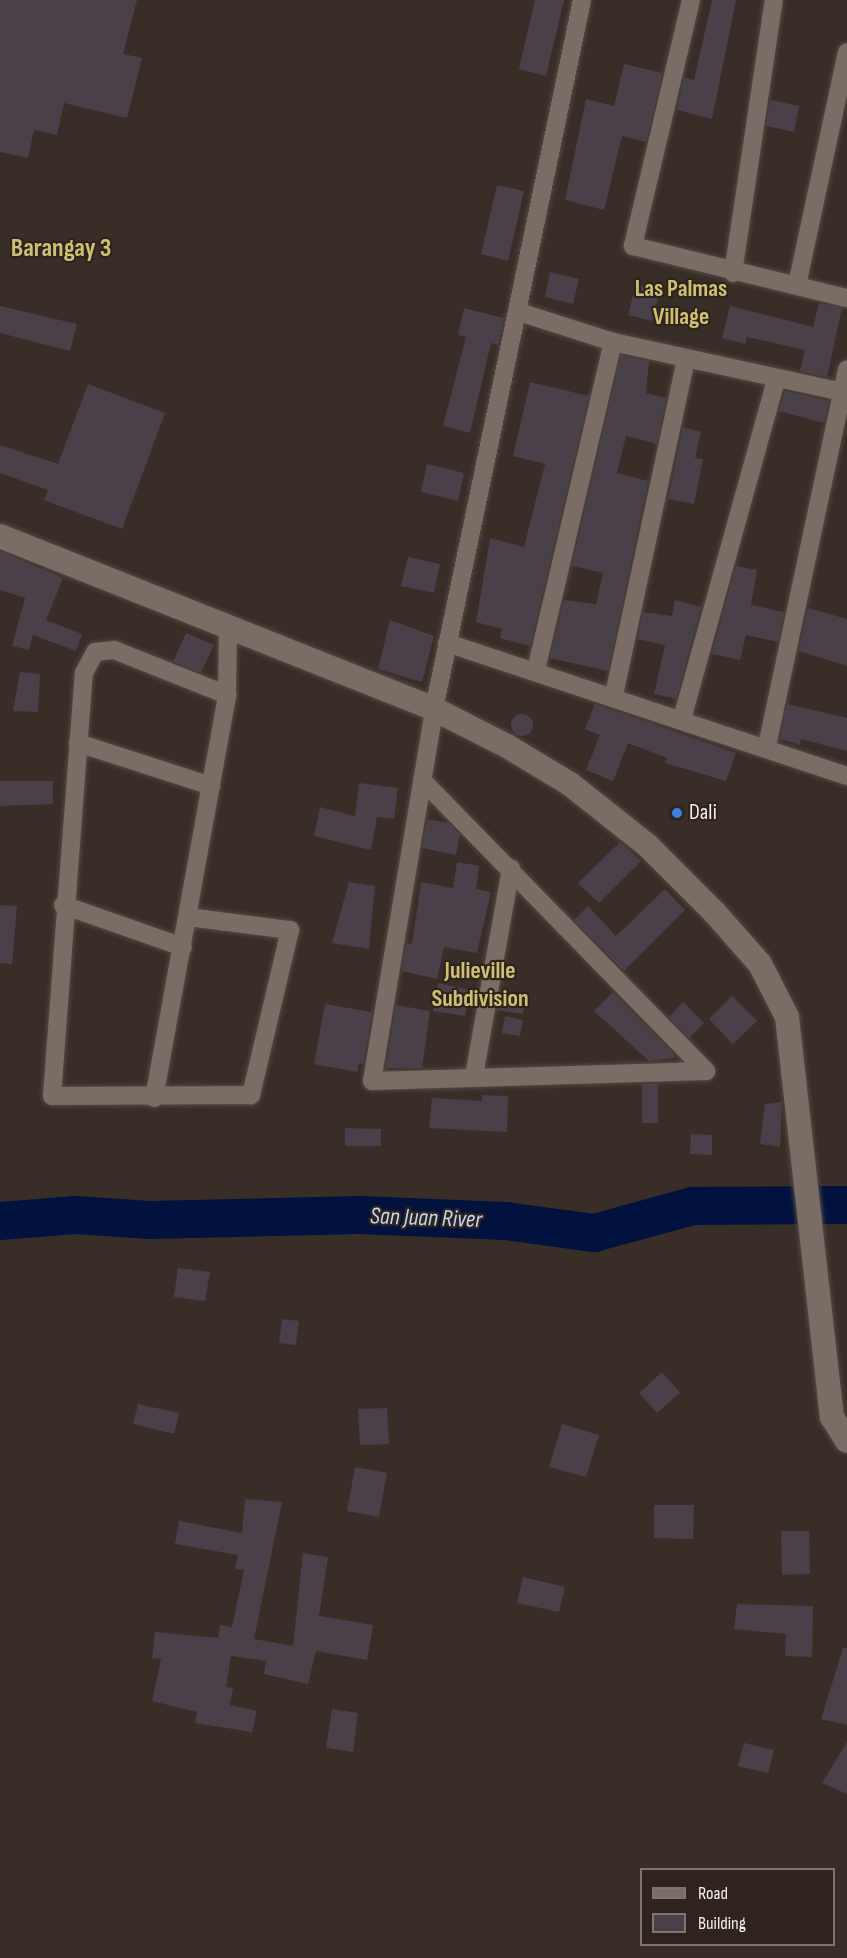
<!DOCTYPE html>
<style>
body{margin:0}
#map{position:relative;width:847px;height:1958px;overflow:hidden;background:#392e27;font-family:"Sofia Sans Condensed",sans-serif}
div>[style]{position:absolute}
.river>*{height:38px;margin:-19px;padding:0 19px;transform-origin:19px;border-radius:19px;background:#00123d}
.building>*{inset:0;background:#494049}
.round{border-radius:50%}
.roads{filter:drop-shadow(0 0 2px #534a44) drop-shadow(0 0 2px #534a44)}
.street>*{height:18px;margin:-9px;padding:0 9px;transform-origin:9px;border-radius:9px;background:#7a6d65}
.secondary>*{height:24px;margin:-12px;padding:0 12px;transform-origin:12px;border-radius:12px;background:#7a6d65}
.dots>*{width:16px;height:16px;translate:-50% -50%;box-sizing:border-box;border:3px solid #2e241d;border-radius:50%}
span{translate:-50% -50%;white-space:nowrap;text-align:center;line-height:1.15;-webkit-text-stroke:4.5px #2e241d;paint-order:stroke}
.poi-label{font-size:22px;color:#f6efea}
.left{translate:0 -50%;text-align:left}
.neighbourhood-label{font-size:24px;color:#cec073;font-weight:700}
.water-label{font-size:24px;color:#c1d5f3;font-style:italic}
.quarter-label{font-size:26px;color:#cec073;font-weight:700}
.legend{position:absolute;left:640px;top:1868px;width:195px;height:78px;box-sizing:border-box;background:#2e241d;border:2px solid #7e756f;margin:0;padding:8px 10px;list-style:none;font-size:18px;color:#f6efea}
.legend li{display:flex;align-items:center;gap:12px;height:30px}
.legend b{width:30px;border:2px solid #7e756f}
</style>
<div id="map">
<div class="river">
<div style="left:0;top:1221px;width:75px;rotate:-4.6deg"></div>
<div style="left:75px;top:1215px;width:75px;rotate:3.8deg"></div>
<div style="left:150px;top:1220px;width:209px;rotate:-1.4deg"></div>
<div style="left:359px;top:1215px;width:147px;rotate:2.3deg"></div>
<div style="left:506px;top:1221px;width:89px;rotate:7.8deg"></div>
<div style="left:594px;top:1233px;width:103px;rotate:-15.3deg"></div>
<div style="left:693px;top:1206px;width:154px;rotate:-0.4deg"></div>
</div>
<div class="building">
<div style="clip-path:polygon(0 0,137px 0,123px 54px,142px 58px,127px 118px,64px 103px,57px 135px,34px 130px,28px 158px,0 152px)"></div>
<div style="clip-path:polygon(535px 0,564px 0,546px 76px,519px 69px)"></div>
<div style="clip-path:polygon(712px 0,736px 0,712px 119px,677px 110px,684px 78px,694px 80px)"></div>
<div style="clip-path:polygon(624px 64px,662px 73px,646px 142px,622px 136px,604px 210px,565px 200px,586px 99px,614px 106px)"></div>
<div style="clip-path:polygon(770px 100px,799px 106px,794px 132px,766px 126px)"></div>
<div style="clip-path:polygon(497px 185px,524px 191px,508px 261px,481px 254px)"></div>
<div style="clip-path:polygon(550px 272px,579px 279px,573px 304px,545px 297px)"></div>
<div style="clip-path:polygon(636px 284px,660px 291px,652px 321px,628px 315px)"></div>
<div style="clip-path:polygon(819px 303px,842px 308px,827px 377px,800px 371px,805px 350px,747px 337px,745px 344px,722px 338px,730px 306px,813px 327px)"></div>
<div style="clip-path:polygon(0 306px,77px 324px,70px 351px,0 333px)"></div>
<div style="clip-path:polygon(464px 308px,504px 318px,498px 345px,491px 343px,470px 433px,443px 426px,466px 337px,458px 335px)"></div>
<div style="clip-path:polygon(621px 355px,649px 361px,646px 393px,666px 398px,657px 444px,626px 436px,617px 473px,648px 481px,608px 671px,550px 658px,564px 600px,596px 604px,603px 573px,572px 566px)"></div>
<div style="clip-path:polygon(530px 382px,589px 396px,530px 646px,500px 638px,502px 629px,476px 622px,490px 538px,524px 547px,545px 464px,513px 456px)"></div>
<div style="clip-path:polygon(88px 384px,165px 413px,122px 529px,44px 500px,48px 490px,0 473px,0 445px,58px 464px)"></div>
<div style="clip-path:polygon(785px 391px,829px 401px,824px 423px,779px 411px)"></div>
<div style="clip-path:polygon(683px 427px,701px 432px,695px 458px,703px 459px,694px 504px,668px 499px)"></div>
<div style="clip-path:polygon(427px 464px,464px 473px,458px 501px,421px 492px)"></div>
<div style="clip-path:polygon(0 551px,63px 578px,46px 620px,82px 634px,76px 651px,33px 635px,29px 650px,12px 646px,25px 598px,0 590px)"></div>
<div style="clip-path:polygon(408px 557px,440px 564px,434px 593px,401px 586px)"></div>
<div style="clip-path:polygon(736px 566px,757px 570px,751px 605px,784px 612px,778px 642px,746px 635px,740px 660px,712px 654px)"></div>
<div style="clip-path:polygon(675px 600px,701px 607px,676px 699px,654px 694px,665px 645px,638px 639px,643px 612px,672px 616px)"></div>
<div style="clip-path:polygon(808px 608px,847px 619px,847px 666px,799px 651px)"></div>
<div style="clip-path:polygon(390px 620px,434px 636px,422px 682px,378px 669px)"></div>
<div style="clip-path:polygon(186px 633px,214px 645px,201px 673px,173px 662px)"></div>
<div style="clip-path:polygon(20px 672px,40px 674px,38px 712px,13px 711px)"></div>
<div style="clip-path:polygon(595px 704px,736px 753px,726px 781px,665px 763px,667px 758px,628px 743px,613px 781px,586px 770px,600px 735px,585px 729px)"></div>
<div style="clip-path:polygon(787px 704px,847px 718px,847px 751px,801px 739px,800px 745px,780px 739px)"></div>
<div class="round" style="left:511px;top:714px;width:22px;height:22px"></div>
<div style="clip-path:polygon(0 781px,53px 781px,53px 804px,0 806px)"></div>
<div style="clip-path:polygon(359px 783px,398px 788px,394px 819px,377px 817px,371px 850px,314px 836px,320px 807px,355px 816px)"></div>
<div style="clip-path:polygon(427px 819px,449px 823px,460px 835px,456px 855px,422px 848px)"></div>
<div style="clip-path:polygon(620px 842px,641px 861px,599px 903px,578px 883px)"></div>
<div style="clip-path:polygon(457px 862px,479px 866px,476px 889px,491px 892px,477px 953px,444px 947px,437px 979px,402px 971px,406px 943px,412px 944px,421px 882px,453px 888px)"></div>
<div style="clip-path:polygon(349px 882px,375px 886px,369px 949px,332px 943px)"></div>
<div style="clip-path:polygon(665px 889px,685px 910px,624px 971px,574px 920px,588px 906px,616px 936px)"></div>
<div style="clip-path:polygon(0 905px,17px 906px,12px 964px,0 963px)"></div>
<div style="clip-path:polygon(438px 983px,478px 992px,475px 1007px,467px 1006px,465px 1016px,433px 1011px)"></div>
<div style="clip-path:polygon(613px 992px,673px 1053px,675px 1058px,649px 1061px,594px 1011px)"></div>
<div style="clip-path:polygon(500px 995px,525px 999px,523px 1014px,497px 1010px)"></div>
<div style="clip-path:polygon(732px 996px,757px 1021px,733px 1044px,709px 1019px)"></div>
<div style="clip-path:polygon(683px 1002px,704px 1023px,689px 1038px,669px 1017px)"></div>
<div style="clip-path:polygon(325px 1004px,372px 1012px,363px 1064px,359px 1063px,357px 1072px,314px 1064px)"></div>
<div style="clip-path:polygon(396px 1005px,430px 1011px,422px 1068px,386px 1068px)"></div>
<div style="clip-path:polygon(505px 1016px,523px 1020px,520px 1036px,502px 1033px)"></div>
<div style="clip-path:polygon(642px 1084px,658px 1084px,658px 1123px,642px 1123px)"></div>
<div style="clip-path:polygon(482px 1095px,508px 1096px,507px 1132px,429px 1128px,432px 1098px,482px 1101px)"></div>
<div style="clip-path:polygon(782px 1102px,780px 1147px,760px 1144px,765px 1104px)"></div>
<div style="clip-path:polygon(345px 1128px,381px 1129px,381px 1146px,345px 1146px)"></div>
<div style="clip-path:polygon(691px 1134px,712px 1135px,712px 1155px,690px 1154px)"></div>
<div style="clip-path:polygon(178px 1268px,210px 1272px,205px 1301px,174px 1297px)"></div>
<div style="clip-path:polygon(282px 1319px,299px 1321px,296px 1345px,279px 1343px)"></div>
<div style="clip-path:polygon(662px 1372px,680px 1393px,657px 1413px,639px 1393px)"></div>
<div style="clip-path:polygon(138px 1404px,179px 1413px,174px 1434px,133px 1424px)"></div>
<div style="clip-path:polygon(387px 1408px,389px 1444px,360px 1445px,358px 1409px)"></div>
<div style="clip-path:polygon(562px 1424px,599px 1435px,586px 1477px,549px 1467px)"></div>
<div style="clip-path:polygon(355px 1467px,387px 1473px,379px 1517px,347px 1511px)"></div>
<div style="clip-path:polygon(245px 1499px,282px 1502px,254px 1639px,293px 1646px,303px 1553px,328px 1557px,319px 1616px,373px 1625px,367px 1660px,316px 1651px,308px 1684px,264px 1674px,266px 1661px,231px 1656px,226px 1687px,233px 1688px,230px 1705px,257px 1711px,252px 1732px,195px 1723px,197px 1712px,152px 1701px,161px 1659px,152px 1658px,155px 1632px,218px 1638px,220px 1625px,232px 1627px,244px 1570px,235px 1569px,238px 1555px,175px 1544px,179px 1521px,242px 1533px)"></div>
<div style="clip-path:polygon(654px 1505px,694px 1505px,693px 1539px,654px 1538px)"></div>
<div style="clip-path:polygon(781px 1531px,809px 1531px,810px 1574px,782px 1575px)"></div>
<div style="clip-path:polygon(523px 1577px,565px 1587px,559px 1612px,517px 1603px)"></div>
<div style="clip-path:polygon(737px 1604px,813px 1606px,812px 1657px,785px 1656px,786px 1634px,734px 1629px)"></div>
<div style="clip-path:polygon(843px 1648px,847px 1648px,847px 1725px,821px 1719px)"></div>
<div style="clip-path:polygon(332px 1709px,358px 1713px,353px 1752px,326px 1748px)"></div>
<div style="clip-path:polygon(847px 1742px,847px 1794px,822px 1783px)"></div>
<div style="clip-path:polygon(744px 1743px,774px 1750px,768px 1773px,738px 1766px)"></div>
</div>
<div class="roads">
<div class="street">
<div style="left:691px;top:0;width:253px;rotate:103.3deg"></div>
<div style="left:633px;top:246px;width:220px;rotate:13.7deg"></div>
<div style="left:733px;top:273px;width:276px;rotate:-81.5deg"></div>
<div style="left:797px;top:285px;width:238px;rotate:-77.9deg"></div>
<div style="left:519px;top:312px;width:99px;rotate:17.7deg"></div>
<div style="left:613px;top:342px;width:239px;rotate:12.3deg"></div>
<div style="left:447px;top:643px;width:422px;rotate:18.4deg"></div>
<div style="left:536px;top:670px;width:337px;rotate:-76.8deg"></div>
<div style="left:614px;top:695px;width:343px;rotate:-77.9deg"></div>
<div style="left:682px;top:719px;width:352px;rotate:-74.5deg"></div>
<div style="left:78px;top:743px;width:140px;rotate:17.9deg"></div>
<div style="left:767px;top:746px;width:385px;rotate:-78deg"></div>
<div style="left:422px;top:780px;width:407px;rotate:45.7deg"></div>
<div style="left:706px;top:1071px;width:334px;rotate:178.3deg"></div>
<div style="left:372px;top:1081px;width:377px;rotate:-80.5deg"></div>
<div style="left:434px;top:709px;width:724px;rotate:-78.21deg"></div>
<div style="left:63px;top:905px;width:127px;rotate:19.3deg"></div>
<div style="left:188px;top:917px;width:103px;rotate:7.3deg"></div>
<div style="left:290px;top:930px;width:170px;rotate:103.3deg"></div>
<div style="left:251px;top:1095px;width:199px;rotate:179.7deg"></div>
<div style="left:52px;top:1096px;width:424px;rotate:-85.7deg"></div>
<div style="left:84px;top:673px;width:24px;rotate:-62deg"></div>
<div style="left:95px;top:652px;width:19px;rotate:-6deg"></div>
<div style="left:114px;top:650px;width:122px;rotate:21.7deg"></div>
<div style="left:474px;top:1076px;width:211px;rotate:-79.9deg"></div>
<div style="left:154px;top:1098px;width:410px;rotate:-79.7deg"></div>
<div style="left:227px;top:695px;width:68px;rotate:-89.2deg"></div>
</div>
<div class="secondary">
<div style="left:0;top:536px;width:467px;rotate:21.7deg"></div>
<div style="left:434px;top:709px;width:82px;rotate:26.9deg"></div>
<div style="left:507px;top:746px;width:74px;rotate:31.1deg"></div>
<div style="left:570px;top:784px;width:98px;rotate:38.4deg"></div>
<div style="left:647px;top:845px;width:96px;rotate:45deg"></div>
<div style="left:715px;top:913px;width:68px;rotate:48.6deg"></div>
<div style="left:760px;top:964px;width:59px;rotate:63deg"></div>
<div style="left:787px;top:1017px;width:403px;rotate:83.6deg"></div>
<div style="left:832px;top:1417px;width:28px;rotate:58deg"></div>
</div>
</div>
<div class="dots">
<div style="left:677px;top:813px;background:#3f7fe0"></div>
</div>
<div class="poi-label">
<span class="left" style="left:689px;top:813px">Dali</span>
</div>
<div class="neighbourhood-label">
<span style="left:681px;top:303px">Las Palmas<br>Village</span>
<span style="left:480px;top:985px">Julieville<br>Subdivision</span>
</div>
<div class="water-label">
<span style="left:426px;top:1218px;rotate:2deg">San Juan River</span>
</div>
<div class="quarter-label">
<span style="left:61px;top:249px">Barangay 3</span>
</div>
<ul class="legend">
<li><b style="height:8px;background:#7a6d65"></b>Road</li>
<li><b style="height:16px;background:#494049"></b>Building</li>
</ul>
</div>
